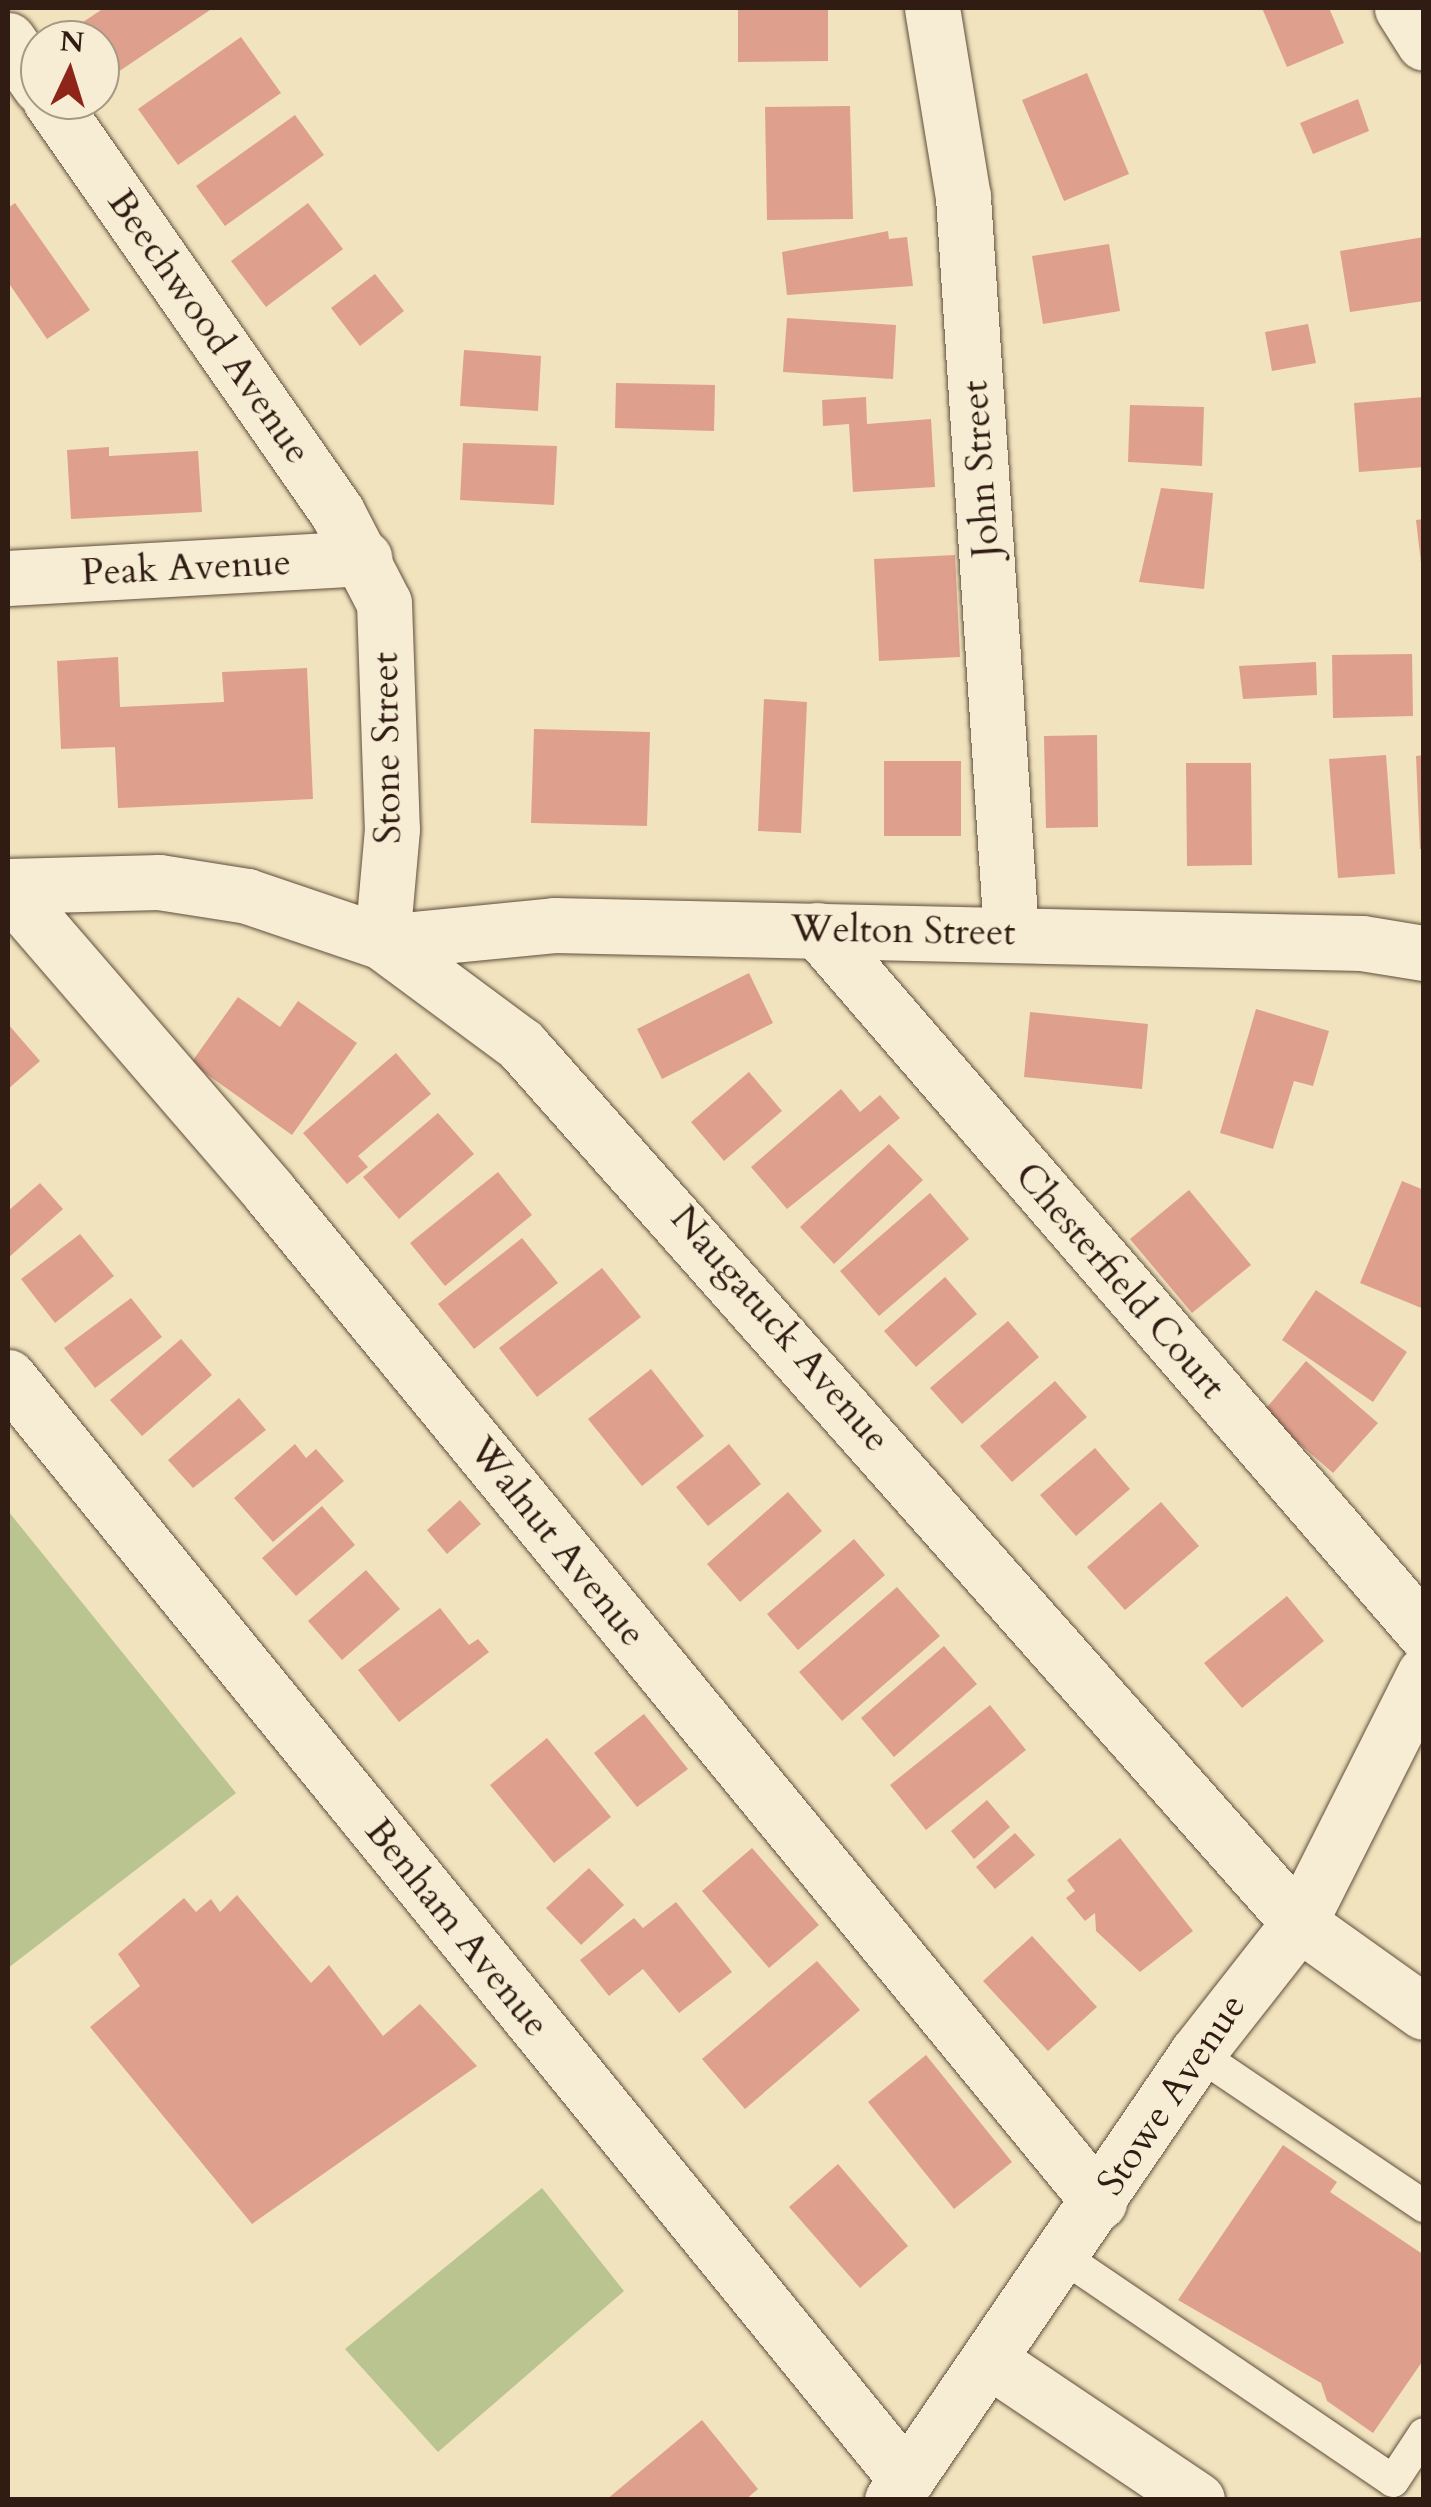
<!DOCTYPE html>
<style>
body{margin:0}
#map{position:relative;width:1431px;height:2507px;overflow:hidden;background:#f1e3bd;font-family:Cardo,serif}
div>[style]{position:absolute}
.green>*{inset:0;background:#bac491}
.building>*{inset:0;background:#dea08c}
.roads{filter:drop-shadow(0 0 2px #604e3d) drop-shadow(0 0 2px #604e3d)}
.service>*{height:32px;margin:-16px;padding:0 16px;transform-origin:16px;border-radius:16px;background:#f6edd4}
.minor>*{height:55px;margin:-27.5px;padding:0 27.5px;transform-origin:27.5px;border-radius:27.5px;background:#f6edd4}
.tertiary>*{height:55px;margin:-27.5px;padding:0 27.5px;transform-origin:27.5px;border-radius:27.5px;background:#f6edd4}
span{translate:-50% -50%;white-space:nowrap;text-align:center;line-height:1.15;-webkit-text-stroke:8px #f6edd4;paint-order:stroke}
.street-label{font-size:38px;color:#301c12}
.frame{position:absolute;inset:0;border:10px solid #301c12;pointer-events:none}
.north{position:absolute;left:20px;top:20px;width:100px;height:100px;box-sizing:border-box;background:#f6edd4;border:2px solid #a79986;border-radius:50%;rotate:4deg;font-size:28px;font-weight:700;line-height:40px;text-align:center;color:#301c12}
.north::after{content:'';display:block;margin:auto;width:35px;height:45px;background:#8f2418;clip-path:polygon(50% 0,100% 100%,50% 72%,0 100%)}
</style>
<div id="map">
<div class="green">
<div style="clip-path:polygon(8px 1511px,236px 1793px,8px 1968px)"></div>
<div style="clip-path:polygon(542px 2188px,624px 2291px,438px 2452px,345px 2349px)"></div>
</div>
<div class="building">
<div style="clip-path:polygon(104px 8px,213px 8px,118px 72px,83px 22px)"></div>
<div style="clip-path:polygon(738px 8px,828px 8px,828px 61px,738px 62px)"></div>
<div style="clip-path:polygon(1262px 8px,1329px 8px,1344px 43px,1287px 67px)"></div>
<div style="clip-path:polygon(241px 37px,281px 93px,178px 165px,138px 109px)"></div>
<div style="clip-path:polygon(1087px 73px,1129px 174px,1064px 201px,1022px 100px)"></div>
<div style="clip-path:polygon(1358px 99px,1369px 131px,1313px 154px,1300px 123px)"></div>
<div style="clip-path:polygon(850px 106px,853px 219px,767px 220px,765px 107px)"></div>
<div style="clip-path:polygon(295px 115px,324px 155px,225px 226px,196px 186px)"></div>
<div style="clip-path:polygon(15px 203px,90px 310px,47px 339px,8px 282px,8px 208px)"></div>
<div style="clip-path:polygon(308px 203px,343px 249px,266px 307px,231px 261px)"></div>
<div style="clip-path:polygon(888px 231px,889px 239px,907px 237px,913px 286px,787px 295px,782px 252px)"></div>
<div style="clip-path:polygon(1424px 237px,1424px 301px,1350px 312px,1340px 251px)"></div>
<div style="clip-path:polygon(1109px 244px,1120px 311px,1043px 324px,1032px 256px)"></div>
<div style="clip-path:polygon(375px 274px,404px 311px,360px 346px,331px 308px)"></div>
<div style="clip-path:polygon(787px 318px,896px 325px,893px 379px,783px 372px)"></div>
<div style="clip-path:polygon(1308px 324px,1316px 363px,1272px 371px,1265px 332px)"></div>
<div style="clip-path:polygon(464px 350px,541px 356px,538px 411px,460px 406px)"></div>
<div style="clip-path:polygon(616px 383px,715px 385px,714px 431px,615px 428px)"></div>
<div style="clip-path:polygon(866px 397px,867px 424px,931px 419px,935px 487px,853px 492px,849px 424px,823px 426px,822px 400px)"></div>
<div style="clip-path:polygon(1424px 397px,1424px 467px,1359px 472px,1354px 403px)"></div>
<div style="clip-path:polygon(1130px 405px,1204px 407px,1202px 466px,1128px 462px)"></div>
<div style="clip-path:polygon(463px 443px,557px 446px,554px 505px,460px 500px)"></div>
<div style="clip-path:polygon(109px 447px,109px 456px,198px 451px,202px 512px,71px 519px,67px 450px)"></div>
<div style="clip-path:polygon(1161px 488px,1213px 493px,1204px 589px,1139px 582px)"></div>
<div style="clip-path:polygon(1424px 519px,1424px 563px,1421px 563px,1416px 520px)"></div>
<div style="clip-path:polygon(955px 555px,960px 657px,879px 661px,874px 559px)"></div>
<div style="clip-path:polygon(1412px 654px,1413px 716px,1333px 718px,1332px 655px)"></div>
<div style="clip-path:polygon(118px 657px,120px 707px,224px 702px,222px 672px,307px 668px,313px 799px,118px 808px,115px 747px,61px 749px,57px 661px)"></div>
<div style="clip-path:polygon(1316px 662px,1317px 695px,1243px 699px,1239px 666px)"></div>
<div style="clip-path:polygon(764px 699px,807px 702px,801px 833px,758px 831px)"></div>
<div style="clip-path:polygon(534px 729px,650px 732px,647px 826px,531px 823px)"></div>
<div style="clip-path:polygon(1097px 735px,1098px 827px,1046px 828px,1044px 736px)"></div>
<div style="clip-path:polygon(1386px 755px,1395px 874px,1338px 878px,1329px 759px)"></div>
<div style="clip-path:polygon(1424px 755px,1424px 849px,1420px 849px,1416px 756px)"></div>
<div style="clip-path:polygon(884px 761px,961px 761px,961px 836px,884px 836px)"></div>
<div style="clip-path:polygon(1186px 763px,1251px 763px,1252px 865px,1187px 866px)"></div>
<div style="clip-path:polygon(749px 973px,773px 1023px,662px 1079px,637px 1029px)"></div>
<div style="clip-path:polygon(238px 997px,280px 1027px,298px 1001px,357px 1043px,292px 1135px,191px 1063px)"></div>
<div style="clip-path:polygon(1256px 1009px,1329px 1031px,1313px 1086px,1294px 1081px,1273px 1149px,1220px 1133px)"></div>
<div style="clip-path:polygon(1030px 1012px,1148px 1024px,1142px 1089px,1024px 1077px)"></div>
<div style="clip-path:polygon(8px 1024px,40px 1061px,8px 1089px)"></div>
<div style="clip-path:polygon(396px 1053px,431px 1094px,358px 1156px,368px 1167px,347px 1184px,303px 1133px)"></div>
<div style="clip-path:polygon(749px 1072px,782px 1111px,724px 1161px,691px 1122px)"></div>
<div style="clip-path:polygon(841px 1089px,860px 1112px,880px 1095px,900px 1118px,787px 1209px,751px 1167px)"></div>
<div style="clip-path:polygon(438px 1113px,474px 1154px,399px 1219px,363px 1177px)"></div>
<div style="clip-path:polygon(889px 1144px,923px 1180px,834px 1264px,800px 1227px)"></div>
<div style="clip-path:polygon(498px 1172px,532px 1215px,445px 1286px,410px 1243px)"></div>
<div style="clip-path:polygon(1402px 1181px,1424px 1190px,1424px 1309px,1360px 1283px)"></div>
<div style="clip-path:polygon(40px 1183px,63px 1209px,8px 1258px,8px 1211px)"></div>
<div style="clip-path:polygon(1189px 1190px,1251px 1265px,1192px 1313px,1130px 1239px)"></div>
<div style="clip-path:polygon(930px 1193px,969px 1239px,879px 1316px,840px 1271px)"></div>
<div style="clip-path:polygon(80px 1234px,114px 1276px,55px 1323px,21px 1279px)"></div>
<div style="clip-path:polygon(522px 1238px,558px 1283px,474px 1349px,438px 1304px)"></div>
<div style="clip-path:polygon(602px 1268px,641px 1317px,537px 1397px,499px 1348px)"></div>
<div style="clip-path:polygon(945px 1277px,977px 1314px,916px 1367px,884px 1331px)"></div>
<div style="clip-path:polygon(1316px 1290px,1407px 1352px,1373px 1402px,1282px 1340px)"></div>
<div style="clip-path:polygon(131px 1298px,162px 1337px,95px 1388px,64px 1348px)"></div>
<div style="clip-path:polygon(1008px 1321px,1039px 1357px,962px 1424px,930px 1388px)"></div>
<div style="clip-path:polygon(181px 1339px,212px 1375px,142px 1436px,110px 1400px)"></div>
<div style="clip-path:polygon(1306px 1361px,1378px 1423px,1333px 1473px,1263px 1412px)"></div>
<div style="clip-path:polygon(651px 1369px,704px 1436px,642px 1486px,588px 1419px)"></div>
<div style="clip-path:polygon(1055px 1381px,1087px 1417px,1012px 1482px,980px 1446px)"></div>
<div style="clip-path:polygon(239px 1398px,266px 1430px,193px 1488px,168px 1460px)"></div>
<div style="clip-path:polygon(295px 1444px,306px 1458px,316px 1449px,344px 1481px,273px 1542px,234px 1498px)"></div>
<div style="clip-path:polygon(729px 1444px,761px 1484px,708px 1526px,676px 1487px)"></div>
<div style="clip-path:polygon(1095px 1448px,1130px 1489px,1076px 1536px,1040px 1495px)"></div>
<div style="clip-path:polygon(788px 1492px,822px 1531px,740px 1602px,707px 1564px)"></div>
<div style="clip-path:polygon(460px 1500px,481px 1524px,447px 1554px,427px 1530px)"></div>
<div style="clip-path:polygon(1161px 1502px,1199px 1546px,1125px 1610px,1087px 1567px)"></div>
<div style="clip-path:polygon(322px 1506px,355px 1545px,296px 1596px,262px 1558px)"></div>
<div style="clip-path:polygon(854px 1539px,885px 1575px,798px 1650px,767px 1614px)"></div>
<div style="clip-path:polygon(366px 1570px,400px 1609px,342px 1660px,308px 1621px)"></div>
<div style="clip-path:polygon(897px 1587px,940px 1636px,842px 1721px,799px 1672px)"></div>
<div style="clip-path:polygon(1287px 1596px,1324px 1641px,1242px 1708px,1204px 1663px)"></div>
<div style="clip-path:polygon(440px 1608px,469px 1645px,478px 1639px,489px 1652px,399px 1722px,358px 1670px)"></div>
<div style="clip-path:polygon(944px 1646px,977px 1684px,894px 1757px,861px 1718px)"></div>
<div style="clip-path:polygon(990px 1705px,1026px 1750px,926px 1830px,890px 1785px)"></div>
<div style="clip-path:polygon(644px 1714px,688px 1769px,637px 1807px,594px 1753px)"></div>
<div style="clip-path:polygon(547px 1738px,611px 1817px,554px 1863px,490px 1785px)"></div>
<div style="clip-path:polygon(987px 1800px,1010px 1827px,974px 1859px,951px 1831px)"></div>
<div style="clip-path:polygon(1015px 1833px,1035px 1855px,995px 1889px,976px 1867px)"></div>
<div style="clip-path:polygon(1120px 1838px,1193px 1931px,1140px 1972px,1096px 1931px,1095px 1913px,1085px 1921px,1066px 1898px,1075px 1891px,1067px 1880px)"></div>
<div style="clip-path:polygon(752px 1848px,819px 1925px,769px 1968px,702px 1891px)"></div>
<div style="clip-path:polygon(589px 1868px,624px 1905px,581px 1945px,546px 1908px)"></div>
<div style="clip-path:polygon(237px 1895px,311px 1983px,329px 1965px,383px 2036px,420px 2004px,477px 2066px,252px 2224px,90px 2027px,140px 1986px,118px 1954px,184px 1898px,196px 1912px,211px 1899px,220px 1912px)"></div>
<div style="clip-path:polygon(676px 1902px,732px 1972px,679px 2013px,643px 1969px,609px 1996px,580px 1960px,634px 1918px,643px 1928px)"></div>
<div style="clip-path:polygon(1032px 1936px,1097px 2007px,1048px 2051px,983px 1981px)"></div>
<div style="clip-path:polygon(817px 1961px,860px 2010px,745px 2109px,702px 2059px)"></div>
<div style="clip-path:polygon(926px 2055px,1012px 2162px,954px 2209px,868px 2102px)"></div>
<div style="clip-path:polygon(1283px 2145px,1337px 2182px,1330px 2192px,1424px 2255px,1424px 2359px,1373px 2433px,1327px 2401px,1321px 2383px,1178px 2300px)"></div>
<div style="clip-path:polygon(838px 2164px,908px 2246px,860px 2288px,789px 2207px)"></div>
<div style="clip-path:polygon(702px 2420px,758px 2489px,745px 2500px,606px 2500px)"></div>
</div>
<div class="roads">
<div class="service">
<div style="left:1197px;top:2053px;width:274px;rotate:34deg"></div>
<div style="left:1062px;top:2256px;width:400px;rotate:34.2deg"></div>
<div style="left:1393px;top:2481px;width:56px;rotate:-56.6deg"></div>
</div>
<div class="minor">
<div style="left:932px;top:8px;width:192px;rotate:80.7deg"></div>
<div style="left:963px;top:197px;width:738px;rotate:86.27deg"></div>
<div style="left:1402px;top:8px;width:41px;rotate:57.8deg"></div>
<div style="left:8px;top:40px;width:56px;rotate:55.2deg"></div>
<div style="left:50px;top:100px;width:502px;rotate:55.14deg"></div>
<div style="left:337px;top:512px;width:102px;rotate:62.7deg"></div>
<div style="left:384px;top:603px;width:226px;rotate:88deg"></div>
<div style="left:392px;top:829px;width:113px;rotate:95.1deg"></div>
<div style="left:382px;top:942px;width:173px;rotate:36.5deg"></div>
<div style="left:521px;top:1045px;width:1173px;rotate:48.46deg"></div>
<div style="left:1299px;top:1923px;width:153px;rotate:35.5deg"></div>
<div style="left:8px;top:578px;width:357px;rotate:-3.2deg"></div>
<div style="left:8px;top:889px;width:401px;rotate:49.2deg"></div>
<div style="left:270px;top:1193px;width:1306px;rotate:50.59deg"></div>
<div style="left:817px;top:930px;width:928px;rotate:49.15deg"></div>
<div style="left:8px;top:1377px;width:1422px;rotate:50.82deg"></div>
<div style="left:992px;top:2362px;width:247px;rotate:33.9deg"></div>
<div style="left:892px;top:2500px;width:541px;rotate:-55.69deg"></div>
<div style="left:1197px;top:2053px;width:165px;rotate:-51.9deg"></div>
<div style="left:1299px;top:1923px;width:279px;rotate:-63.3deg"></div>
</div>
<div class="tertiary">
<div style="left:8px;top:886px;width:151px;rotate:-1.5deg"></div>
<div style="left:159px;top:882px;width:89px;rotate:9deg"></div>
<div style="left:247px;top:896px;width:143px;rotate:18.8deg"></div>
<div style="left:382px;top:942px;width:173px;rotate:-5.6deg"></div>
<div style="left:554px;top:925px;width:808px;rotate:1.28deg"></div>
<div style="left:1362px;top:943px;width:63px;rotate:9.2deg"></div>
</div>
</div>
<div class="street-label">
<span style="left:209px;top:327px;rotate:55deg">Beechwood Avenue</span>
<span style="left:981px;top:469px;rotate:-94deg">John Street</span>
<span style="left:186px;top:568px;rotate:-3deg">Peak Avenue</span>
<span style="left:387px;top:748px;rotate:-91deg">Stone Street</span>
<span style="left:903px;top:931px;rotate:1deg">Welton Street</span>
<span style="left:1120px;top:1281px;rotate:49deg">Chesterfield Court</span>
<span style="left:780px;top:1329px;rotate:49deg">Naugatuck Avenue</span>
<span style="left:557px;top:1542px;rotate:51deg">Walnut Avenue</span>
<span style="left:457px;top:1928px;rotate:51deg">Benham Avenue</span>
<span style="left:1172px;top:2095px;rotate:-56deg">Stowe Avenue</span>
</div>
<div class="frame"></div>
<div class="north">N</div>
</div>
